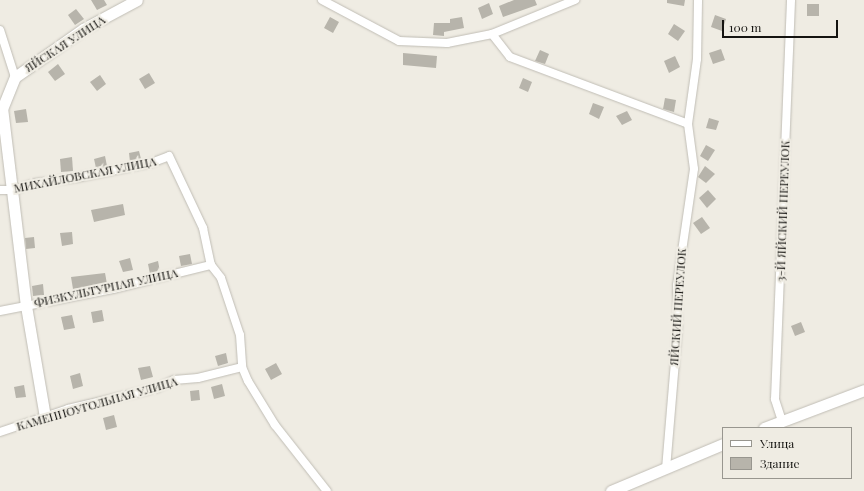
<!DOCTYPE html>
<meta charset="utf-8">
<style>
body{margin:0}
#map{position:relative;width:864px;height:491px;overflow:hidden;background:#efece3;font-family:"Playfair Display",serif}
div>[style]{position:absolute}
.building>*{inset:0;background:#b7b4ab}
.roads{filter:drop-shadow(0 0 1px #c0bdb5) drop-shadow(0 0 1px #c0bdb5)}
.street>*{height:8px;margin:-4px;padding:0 4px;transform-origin:4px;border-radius:4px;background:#fff}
.secondary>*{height:11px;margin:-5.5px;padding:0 5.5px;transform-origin:5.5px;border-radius:5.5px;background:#fff}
span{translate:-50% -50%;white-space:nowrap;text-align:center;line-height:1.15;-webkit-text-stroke:4px #efece3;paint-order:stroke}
.street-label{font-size:12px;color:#151411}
.legend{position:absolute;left:722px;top:427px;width:130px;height:52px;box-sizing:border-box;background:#efece3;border:1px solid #98968f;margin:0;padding:5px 7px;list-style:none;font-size:12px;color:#151411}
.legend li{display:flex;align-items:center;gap:8px;height:20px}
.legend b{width:20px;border:1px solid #98968f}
.scale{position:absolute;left:722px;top:20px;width:116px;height:18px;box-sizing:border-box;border:2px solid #151411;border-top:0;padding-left:5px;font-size:12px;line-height:14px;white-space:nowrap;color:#151411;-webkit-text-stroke:3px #efece3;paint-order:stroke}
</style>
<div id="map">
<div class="building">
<div style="clip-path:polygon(91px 0,104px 0,107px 5px,97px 10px)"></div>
<div style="clip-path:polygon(514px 0,535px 0,537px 5px,503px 17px,499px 6px)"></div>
<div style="clip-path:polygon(667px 0,685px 0,684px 6px,667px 3px)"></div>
<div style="clip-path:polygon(489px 3px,493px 14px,482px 19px,478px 8px)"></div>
<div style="clip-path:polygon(807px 4px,819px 4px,819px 16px,807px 16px)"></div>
<div style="clip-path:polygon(76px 9px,84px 19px,75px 25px,68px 15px)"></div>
<div style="clip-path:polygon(715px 15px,726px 19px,722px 31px,711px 27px)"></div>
<div style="clip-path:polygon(330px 17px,339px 22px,333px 33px,324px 28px)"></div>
<div style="clip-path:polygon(462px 17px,464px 28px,444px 32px,444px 36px,433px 35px,434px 23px,450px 23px,450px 19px)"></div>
<div style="clip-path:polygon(674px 24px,685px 31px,678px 41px,668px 34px)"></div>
<div style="clip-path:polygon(721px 49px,725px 60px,713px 64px,709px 53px)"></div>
<div style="clip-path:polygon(540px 50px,549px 54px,545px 64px,535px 61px)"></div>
<div style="clip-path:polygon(403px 53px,437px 56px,436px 68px,403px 65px)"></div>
<div style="clip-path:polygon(675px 56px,680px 67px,669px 73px,664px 61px)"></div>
<div style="clip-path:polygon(58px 64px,65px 74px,55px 81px,48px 72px)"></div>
<div style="clip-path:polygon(149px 73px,155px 83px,145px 89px,139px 79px)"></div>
<div style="clip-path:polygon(100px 75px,106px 84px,97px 91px,90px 82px)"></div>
<div style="clip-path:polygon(523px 78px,532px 82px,528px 92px,519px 88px)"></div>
<div style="clip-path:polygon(665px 98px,676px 100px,674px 112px,663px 109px)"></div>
<div style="clip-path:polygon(593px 103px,604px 107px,599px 119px,589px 114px)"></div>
<div style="clip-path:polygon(26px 109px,28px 122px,16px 123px,14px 111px)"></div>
<div style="clip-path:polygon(627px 111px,632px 120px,622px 125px,616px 116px)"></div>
<div style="clip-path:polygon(709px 118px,719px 121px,716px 130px,706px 128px)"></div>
<div style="clip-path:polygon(706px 145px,715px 150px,708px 161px,700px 156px)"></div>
<div style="clip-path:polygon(139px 151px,141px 159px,130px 162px,129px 153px)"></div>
<div style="clip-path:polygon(105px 156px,107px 166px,96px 168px,94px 159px)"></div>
<div style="clip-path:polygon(72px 157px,73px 171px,61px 172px,60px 159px)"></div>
<div style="clip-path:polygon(705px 166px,715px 174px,706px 183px,698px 177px)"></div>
<div style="clip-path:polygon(708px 190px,716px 199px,707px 208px,699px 198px)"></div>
<div style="clip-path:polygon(123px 204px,125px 215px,94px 222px,91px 210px)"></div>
<div style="clip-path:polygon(702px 217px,710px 228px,701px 234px,693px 223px)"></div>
<div style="clip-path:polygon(72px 232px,73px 244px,62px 246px,60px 233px)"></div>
<div style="clip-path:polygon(34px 237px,35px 248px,26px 249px,25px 238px)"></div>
<div style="clip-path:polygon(190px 254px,192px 264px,181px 266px,179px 256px)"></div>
<div style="clip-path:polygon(130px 258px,133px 270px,123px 272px,119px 261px)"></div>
<div style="clip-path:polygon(158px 261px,160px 272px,150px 274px,148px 264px)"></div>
<div style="clip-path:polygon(105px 273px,107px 284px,73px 289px,71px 277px)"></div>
<div style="clip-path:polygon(43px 284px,44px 295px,33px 296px,32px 286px)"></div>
<div style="clip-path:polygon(102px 310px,104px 321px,93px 323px,91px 312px)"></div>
<div style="clip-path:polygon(72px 315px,75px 328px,64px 330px,61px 317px)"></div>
<div style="clip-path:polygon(801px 322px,805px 332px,795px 336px,791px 326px)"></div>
<div style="clip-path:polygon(226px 353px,228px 363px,218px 366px,215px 356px)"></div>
<div style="clip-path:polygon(276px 363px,282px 374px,271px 380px,265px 369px)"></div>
<div style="clip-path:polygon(150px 366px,153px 377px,141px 380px,138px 368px)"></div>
<div style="clip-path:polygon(80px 373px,83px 386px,73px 389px,70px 376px)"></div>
<div style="clip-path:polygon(222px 384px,225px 396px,214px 399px,211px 387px)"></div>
<div style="clip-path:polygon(24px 385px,26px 397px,16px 398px,14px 387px)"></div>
<div style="clip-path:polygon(199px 390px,200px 400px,191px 401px,190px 391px)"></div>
<div style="clip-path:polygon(114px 415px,117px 427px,106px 430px,103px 418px)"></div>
</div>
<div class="roads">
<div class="street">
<div style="left:322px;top:0;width:87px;rotate:28deg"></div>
<div style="left:399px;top:41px;width:48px;rotate:2.4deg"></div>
<div style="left:447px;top:43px;width:46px;rotate:-11.3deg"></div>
<div style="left:492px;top:34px;width:90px;rotate:-22.3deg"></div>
<div style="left:0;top:30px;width:49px;rotate:72.3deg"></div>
<div style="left:492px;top:34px;width:29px;rotate:52deg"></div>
<div style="left:510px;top:57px;width:190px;rotate:20.6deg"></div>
<div style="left:688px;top:124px;width:45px;rotate:82.4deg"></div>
<div style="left:694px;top:169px;width:118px;rotate:98.3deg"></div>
<div style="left:677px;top:286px;width:40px;rotate:88.6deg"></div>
<div style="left:678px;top:326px;width:143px;rotate:94.8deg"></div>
<div style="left:688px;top:124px;width:66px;rotate:-82.1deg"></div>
<div style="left:697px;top:59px;width:59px;rotate:-89deg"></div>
<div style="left:0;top:190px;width:14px"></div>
<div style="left:14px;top:190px;width:23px;rotate:-18deg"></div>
<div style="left:36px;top:183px;width:40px;rotate:-7.1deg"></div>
<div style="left:76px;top:178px;width:76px;rotate:-11.3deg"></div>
<div style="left:151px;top:163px;width:19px;rotate:-21deg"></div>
<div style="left:169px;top:156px;width:80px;rotate:64.7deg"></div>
<div style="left:203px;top:228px;width:38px;rotate:78deg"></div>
<div style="left:211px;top:265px;width:16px;rotate:52deg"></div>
<div style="left:221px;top:278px;width:60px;rotate:71.6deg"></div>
<div style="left:240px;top:335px;width:32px;rotate:86deg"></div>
<div style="left:242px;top:367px;width:15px;rotate:67deg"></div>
<div style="left:248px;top:381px;width:52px;rotate:58.5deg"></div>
<div style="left:275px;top:425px;width:84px;rotate:51.8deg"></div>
<div style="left:0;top:311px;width:115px;rotate:-11deg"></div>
<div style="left:113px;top:289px;width:101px;rotate:-13.8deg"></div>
<div style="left:782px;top:421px;width:23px;rotate:-108deg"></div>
<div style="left:775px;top:399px;width:399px;rotate:-87.7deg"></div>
<div style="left:0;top:432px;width:72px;rotate:-18.7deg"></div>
<div style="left:68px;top:409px;width:91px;rotate:-13.3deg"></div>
<div style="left:157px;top:388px;width:19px;rotate:-25deg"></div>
<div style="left:174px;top:380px;width:24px;rotate:-5deg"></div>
<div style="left:198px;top:378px;width:45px;rotate:-14deg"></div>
</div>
<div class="secondary">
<div style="left:45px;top:417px;width:113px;rotate:-99.7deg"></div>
<div style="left:26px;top:306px;width:198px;rotate:-96.9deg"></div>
<div style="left:2px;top:109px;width:35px;rotate:-68deg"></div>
<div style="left:15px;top:77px;width:83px;rotate:-35.2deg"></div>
<div style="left:83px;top:29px;width:61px;rotate:-28.2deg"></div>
<div style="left:764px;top:428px;width:107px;rotate:-20.8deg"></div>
<div style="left:611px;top:491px;width:121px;rotate:-22.8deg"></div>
</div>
</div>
<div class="street-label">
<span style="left:65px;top:44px;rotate:-33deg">ЯЙСКАЯ УЛИЦА</span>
<span style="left:85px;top:175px;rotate:-11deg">МИХАЙЛОВСКАЯ УЛИЦА</span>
<span style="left:783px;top:211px;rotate:-88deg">3-Й ЯЙСКИЙ ПЕРЕУЛОК</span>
<span style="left:106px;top:288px;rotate:-12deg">ФИЗКУЛЬТУРНАЯ УЛИЦА</span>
<span style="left:678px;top:307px;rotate:-86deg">ЯЙСКИЙ ПЕРЕУЛОК</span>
<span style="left:97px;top:404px;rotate:-16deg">КАМЕННОУГОЛЬНАЯ УЛИЦА</span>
</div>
<ul class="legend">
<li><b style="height:5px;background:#fff"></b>Улица</li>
<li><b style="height:11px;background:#b7b4ab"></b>Здание</li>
</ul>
<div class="scale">100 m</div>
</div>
